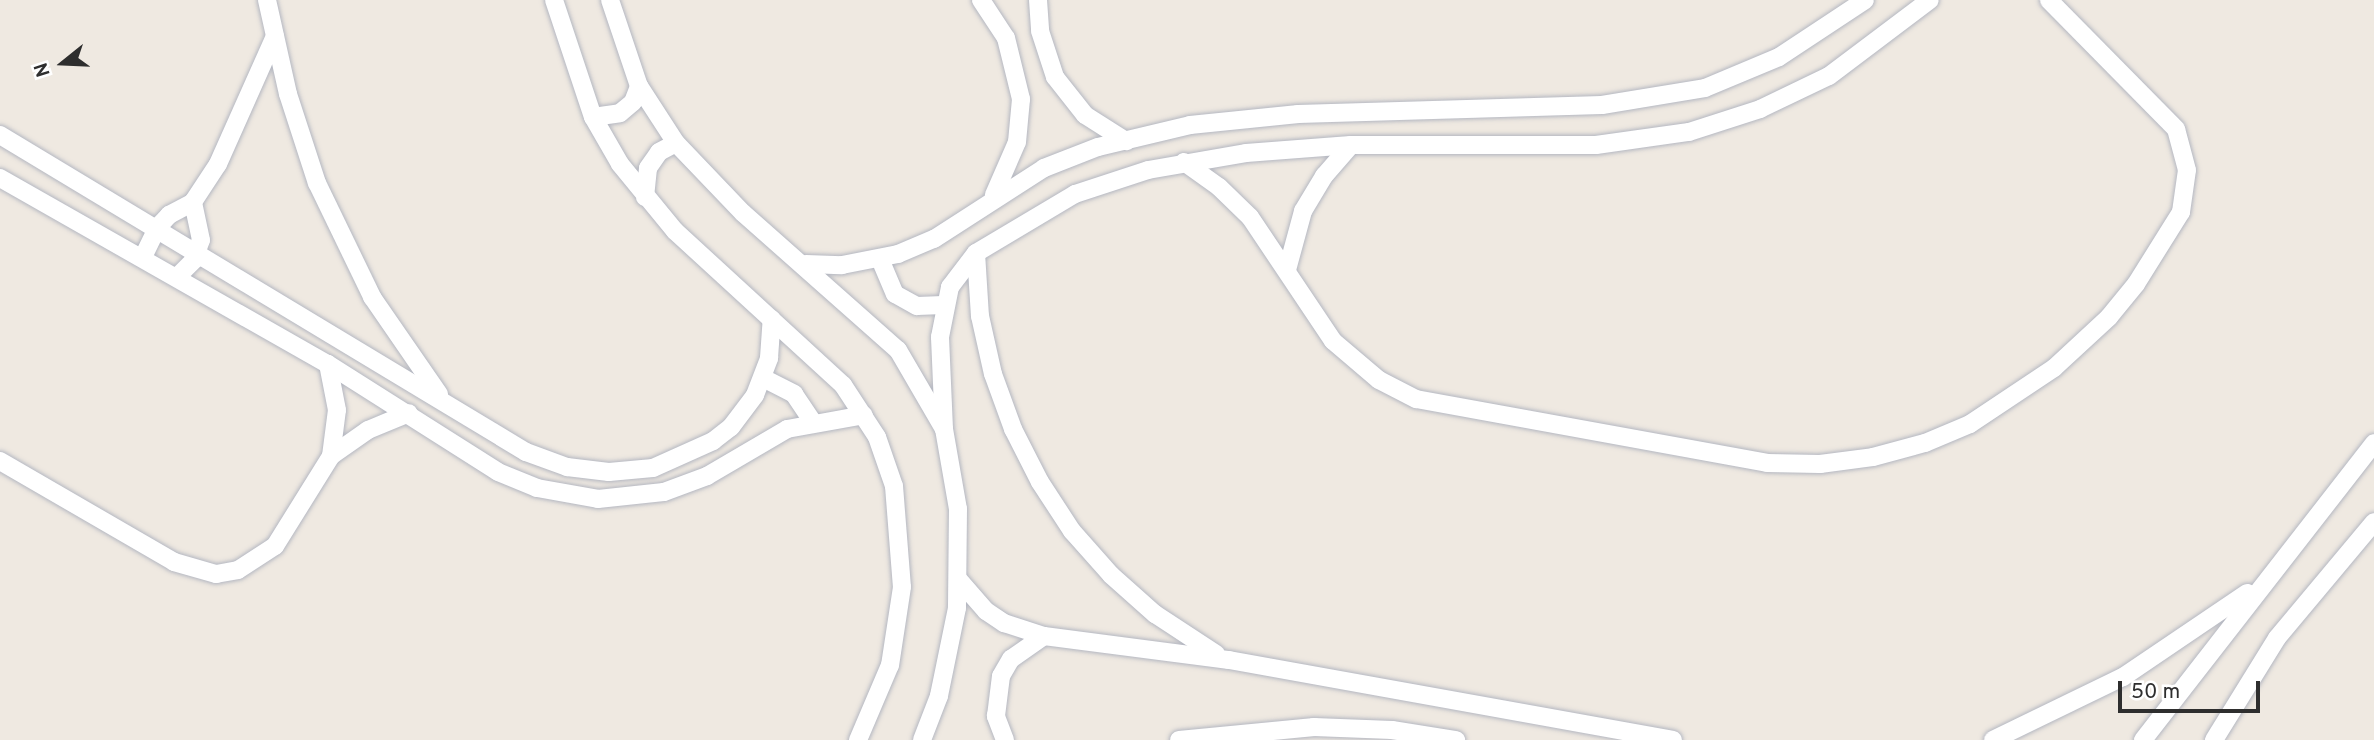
<!DOCTYPE html>
<style>
body{margin:0}
#map{position:relative;width:2374px;height:740px;overflow:hidden;background:#efe9e1;font-family:Overpass,sans-serif}
div>[style]{position:absolute}
.roads{filter:drop-shadow(0 0 2px #b4b7c1) drop-shadow(0 0 2px #b4b7c1)}
.minor>*{height:18px;margin:-9px;padding:0 9px;transform-origin:9px;border-radius:9px;background:#fff}
span{translate:-50% -50%;white-space:nowrap;text-align:center;line-height:1.15;-webkit-text-stroke:5px #fff;paint-order:stroke}
.north{position:absolute;left:28px;top:28px;width:70px;height:70px;-webkit-text-stroke:5px #fff;paint-order:stroke;rotate:252deg;font-size:19px;font-weight:700;line-height:28px;text-align:center;color:#2e2e2e}
.north::after{content:'';display:block;margin:auto;width:24px;height:32px;background:#2e2e2e;clip-path:polygon(50% 0,100% 100%,50% 72%,0 100%)}
.scale{position:absolute;left:2118px;top:681px;width:142px;height:32px;box-sizing:border-box;border:4px solid #2e2e2e;border-top:0;padding-left:9px;font-size:21px;line-height:24px;white-space:nowrap;color:#2e2e2e;-webkit-text-stroke:5px #fff;paint-order:stroke}
</style>
<div id="map">
<div class="roads">
<div class="minor">
<div style="left:267px;top:0;width:96px;rotate:77.4deg"></div>
<div style="left:288px;top:94px;width:94px;rotate:72deg"></div>
<div style="left:317px;top:183px;width:127px;rotate:64.2deg"></div>
<div style="left:372px;top:297px;width:118px;rotate:55.4deg"></div>
<div style="left:554px;top:0;width:123px;rotate:71.6deg"></div>
<div style="left:593px;top:117px;width:54px;rotate:60.1deg"></div>
<div style="left:620px;top:164px;width:87px;rotate:50.6deg"></div>
<div style="left:675px;top:231px;width:228px;rotate:42.5deg"></div>
<div style="left:843px;top:385px;width:62px;rotate:56.8deg"></div>
<div style="left:877px;top:437px;width:52px;rotate:70.9deg"></div>
<div style="left:894px;top:486px;width:101px;rotate:85.5deg"></div>
<div style="left:902px;top:587px;width:79px;rotate:98.7deg"></div>
<div style="left:890px;top:665px;width:82px;rotate:113.1deg"></div>
<div style="left:610px;top:0;width:91px;rotate:71.4deg"></div>
<div style="left:639px;top:86px;width:68px;rotate:57deg"></div>
<div style="left:676px;top:143px;width:97px;rotate:46.3deg"></div>
<div style="left:743px;top:213px;width:207px;rotate:41.5deg"></div>
<div style="left:898px;top:350px;width:91px;rotate:59.8deg"></div>
<div style="left:944px;top:429px;width:81px;rotate:80.1deg"></div>
<div style="left:958px;top:509px;width:99px;rotate:90.6deg"></div>
<div style="left:957px;top:608px;width:90px;rotate:101.6deg"></div>
<div style="left:939px;top:696px;width:47px;rotate:111.1deg"></div>
<div style="left:981px;top:0;width:45px;rotate:56.7deg"></div>
<div style="left:1006px;top:38px;width:63px;rotate:76.2deg"></div>
<div style="left:1021px;top:99px;width:43px;rotate:95.3deg"></div>
<div style="left:1017px;top:142px;width:58px;rotate:113.5deg"></div>
<div style="left:1038px;top:0;width:31px;rotate:86deg"></div>
<div style="left:1040px;top:31px;width:48px;rotate:71.9deg"></div>
<div style="left:1055px;top:77px;width:48px;rotate:51.7deg"></div>
<div style="left:1085px;top:115px;width:49px;rotate:32.4deg"></div>
<div style="left:593px;top:117px;width:27px;rotate:-8deg"></div>
<div style="left:620px;top:113px;width:17px;rotate:-40deg"></div>
<div style="left:633px;top:102px;width:17px;rotate:-69deg"></div>
<div style="left:0;top:135px;width:614px;rotate:31.08deg"></div>
<div style="left:526px;top:452px;width:44px;rotate:20.1deg"></div>
<div style="left:567px;top:467px;width:42px;rotate:6.8deg"></div>
<div style="left:609px;top:472px;width:44px;rotate:-5.2deg"></div>
<div style="left:653px;top:468px;width:66px;rotate:-24.2deg"></div>
<div style="left:713px;top:441px;width:23px;rotate:-38deg"></div>
<div style="left:731px;top:427px;width:40px;rotate:-53deg"></div>
<div style="left:755px;top:395px;width:40px;rotate:-69deg"></div>
<div style="left:769px;top:358px;width:39px;rotate:-86deg"></div>
<div style="left:1184px;top:162px;width:43px;rotate:35.5deg"></div>
<div style="left:1219px;top:187px;width:43px;rotate:44.1deg"></div>
<div style="left:1250px;top:217px;width:149px;rotate:56.2deg"></div>
<div style="left:1333px;top:341px;width:60px;rotate:40.3deg"></div>
<div style="left:1379px;top:380px;width:42px;rotate:27.2deg"></div>
<div style="left:1416px;top:399px;width:357px;rotate:10.3deg"></div>
<div style="left:1767px;top:463px;width:53px;rotate:1.1deg"></div>
<div style="left:1820px;top:464px;width:53px;rotate:-7.5deg"></div>
<div style="left:1873px;top:457px;width:54px;rotate:-15.1deg"></div>
<div style="left:1925px;top:443px;width:49px;rotate:-22.9deg"></div>
<div style="left:1970px;top:424px;width:101px;rotate:-33.7deg"></div>
<div style="left:2054px;top:368px;width:75px;rotate:-42.8deg"></div>
<div style="left:2109px;top:317px;width:43px;rotate:-50.7deg"></div>
<div style="left:2136px;top:284px;width:85px;rotate:-58deg"></div>
<div style="left:2181px;top:212px;width:42px;rotate:-81.9deg"></div>
<div style="left:2187px;top:170px;width:42px;rotate:-105deg"></div>
<div style="left:2176px;top:129px;width:181px;rotate:-134.6deg"></div>
<div style="left:0;top:178px;width:377px;rotate:29.6deg"></div>
<div style="left:328px;top:364px;width:201px;rotate:32.4deg"></div>
<div style="left:498px;top:472px;width:42px;rotate:22.3deg"></div>
<div style="left:537px;top:488px;width:62px;rotate:10.2deg"></div>
<div style="left:598px;top:499px;width:66px;rotate:-6.1deg"></div>
<div style="left:664px;top:492px;width:46px;rotate:-20.4deg"></div>
<div style="left:707px;top:476px;width:93px;rotate:-30.4deg"></div>
<div style="left:787px;top:429px;width:78px;rotate:-10.3deg"></div>
<div style="left:645px;top:197px;width:29px;rotate:-84deg"></div>
<div style="left:648px;top:168px;width:19px;rotate:-55deg"></div>
<div style="left:659px;top:152px;width:19px;rotate:-28deg"></div>
<div style="left:976px;top:253px;width:63px;rotate:86.4deg"></div>
<div style="left:980px;top:316px;width:59px;rotate:77.4deg"></div>
<div style="left:993px;top:374px;width:59px;rotate:70deg"></div>
<div style="left:1013px;top:429px;width:59px;rotate:63deg"></div>
<div style="left:1040px;top:482px;width:59px;rotate:56.9deg"></div>
<div style="left:1072px;top:531px;width:59px;rotate:48.4deg"></div>
<div style="left:1111px;top:575px;width:59px;rotate:41.6deg"></div>
<div style="left:1155px;top:614px;width:73px;rotate:33.3deg"></div>
<div style="left:143px;top:257px;width:32px;rotate:-64deg"></div>
<div style="left:157px;top:228px;width:18px;rotate:-47deg"></div>
<div style="left:169px;top:215px;width:27px;rotate:-28deg"></div>
<div style="left:193px;top:202px;width:45px;rotate:-56.7deg"></div>
<div style="left:218px;top:164px;width:140px;rotate:-66deg"></div>
<div style="left:880px;top:259px;width:38px;rotate:67deg"></div>
<div style="left:895px;top:294px;width:25px;rotate:29deg"></div>
<div style="left:917px;top:306px;width:26px;rotate:-2deg"></div>
<div style="left:806px;top:264px;width:36px;rotate:2deg"></div>
<div style="left:842px;top:265px;width:57px;rotate:-11.1deg"></div>
<div style="left:898px;top:254px;width:39px;rotate:-23deg"></div>
<div style="left:934px;top:239px;width:131px;rotate:-32.8deg"></div>
<div style="left:1044px;top:168px;width:58px;rotate:-21.3deg"></div>
<div style="left:1098px;top:147px;width:95px;rotate:-13.4deg"></div>
<div style="left:1190px;top:125px;width:109px;rotate:-5.8deg"></div>
<div style="left:1298px;top:114px;width:304px;rotate:-1.7deg"></div>
<div style="left:1602px;top:105px;width:104px;rotate:-9.4deg"></div>
<div style="left:1705px;top:88px;width:80px;rotate:-22.7deg"></div>
<div style="left:1779px;top:57px;width:103px;rotate:-33.5deg"></div>
<div style="left:1287px;top:270px;width:61px;rotate:-74.8deg"></div>
<div style="left:1303px;top:211px;width:41px;rotate:-59deg"></div>
<div style="left:1324px;top:176px;width:41px;rotate:-48.9deg"></div>
<div style="left:177px;top:277px;width:24px;rotate:-45deg"></div>
<div style="left:194px;top:260px;width:21px;rotate:-71deg"></div>
<div style="left:201px;top:240px;width:39px;rotate:-102deg"></div>
<div style="left:763px;top:378px;width:35px;rotate:27deg"></div>
<div style="left:794px;top:394px;width:34px;rotate:56deg"></div>
<div style="left:944px;top:429px;width:92px;rotate:-92.5deg"></div>
<div style="left:940px;top:337px;width:51px;rotate:-78.7deg"></div>
<div style="left:950px;top:287px;width:43px;rotate:-52.6deg"></div>
<div style="left:976px;top:253px;width:115px;rotate:-30.8deg"></div>
<div style="left:1075px;top:194px;width:77px;rotate:-18.2deg"></div>
<div style="left:1148px;top:170px;width:99px;rotate:-9.8deg"></div>
<div style="left:1246px;top:153px;width:105px;rotate:-4.4deg"></div>
<div style="left:1351px;top:145px;width:245px"></div>
<div style="left:1596px;top:145px;width:94px;rotate:-8deg"></div>
<div style="left:1689px;top:132px;width:75px;rotate:-17.9deg"></div>
<div style="left:1760px;top:109px;width:76px;rotate:-25.6deg"></div>
<div style="left:1829px;top:76px;width:126px;rotate:-37deg"></div>
<div style="left:331px;top:456px;width:45px;rotate:-35.1deg"></div>
<div style="left:368px;top:430px;width:44px;rotate:-22.5deg"></div>
<div style="left:0;top:461px;width:201px;rotate:30.1deg"></div>
<div style="left:174px;top:562px;width:44px;rotate:15.9deg"></div>
<div style="left:216px;top:574px;width:22px;rotate:-10deg"></div>
<div style="left:238px;top:570px;width:44px;rotate:-33deg"></div>
<div style="left:275px;top:546px;width:106px;rotate:-58.1deg"></div>
<div style="left:331px;top:456px;width:46px;rotate:-82.6deg"></div>
<div style="left:337px;top:410px;width:47px;rotate:-101.1deg"></div>
<div style="left:958px;top:579px;width:43px;rotate:48.8deg"></div>
<div style="left:986px;top:611px;width:22px;rotate:34deg"></div>
<div style="left:1004px;top:623px;width:42px;rotate:18deg"></div>
<div style="left:1044px;top:636px;width:187px;rotate:7.4deg"></div>
<div style="left:1229px;top:660px;width:451px;rotate:10.2deg"></div>
<div style="left:1005px;top:740px;width:26px;rotate:-111deg"></div>
<div style="left:996px;top:716px;width:40px;rotate:-82.9deg"></div>
<div style="left:1001px;top:676px;width:20px;rotate:-60deg"></div>
<div style="left:1011px;top:659px;width:40px;rotate:-34.9deg"></div>
<div style="left:1179px;top:740px;width:136px;rotate:-5.5deg"></div>
<div style="left:1314px;top:727px;width:78px;rotate:2.2deg"></div>
<div style="left:1392px;top:730px;width:65px;rotate:8.9deg"></div>
<div style="left:1993px;top:740px;width:144px;rotate:-25.9deg"></div>
<div style="left:2123px;top:677px;width:150px;rotate:-34.1deg"></div>
<div style="left:2143px;top:740px;width:376px;rotate:-52.1deg"></div>
<div style="left:2214px;top:740px;width:120px;rotate:-58.3deg"></div>
<div style="left:2277px;top:638px;width:151px;rotate:-50.1deg"></div>
</div>
</div>
<div class="north">N</div>
<div class="scale">50 m</div>
</div>
